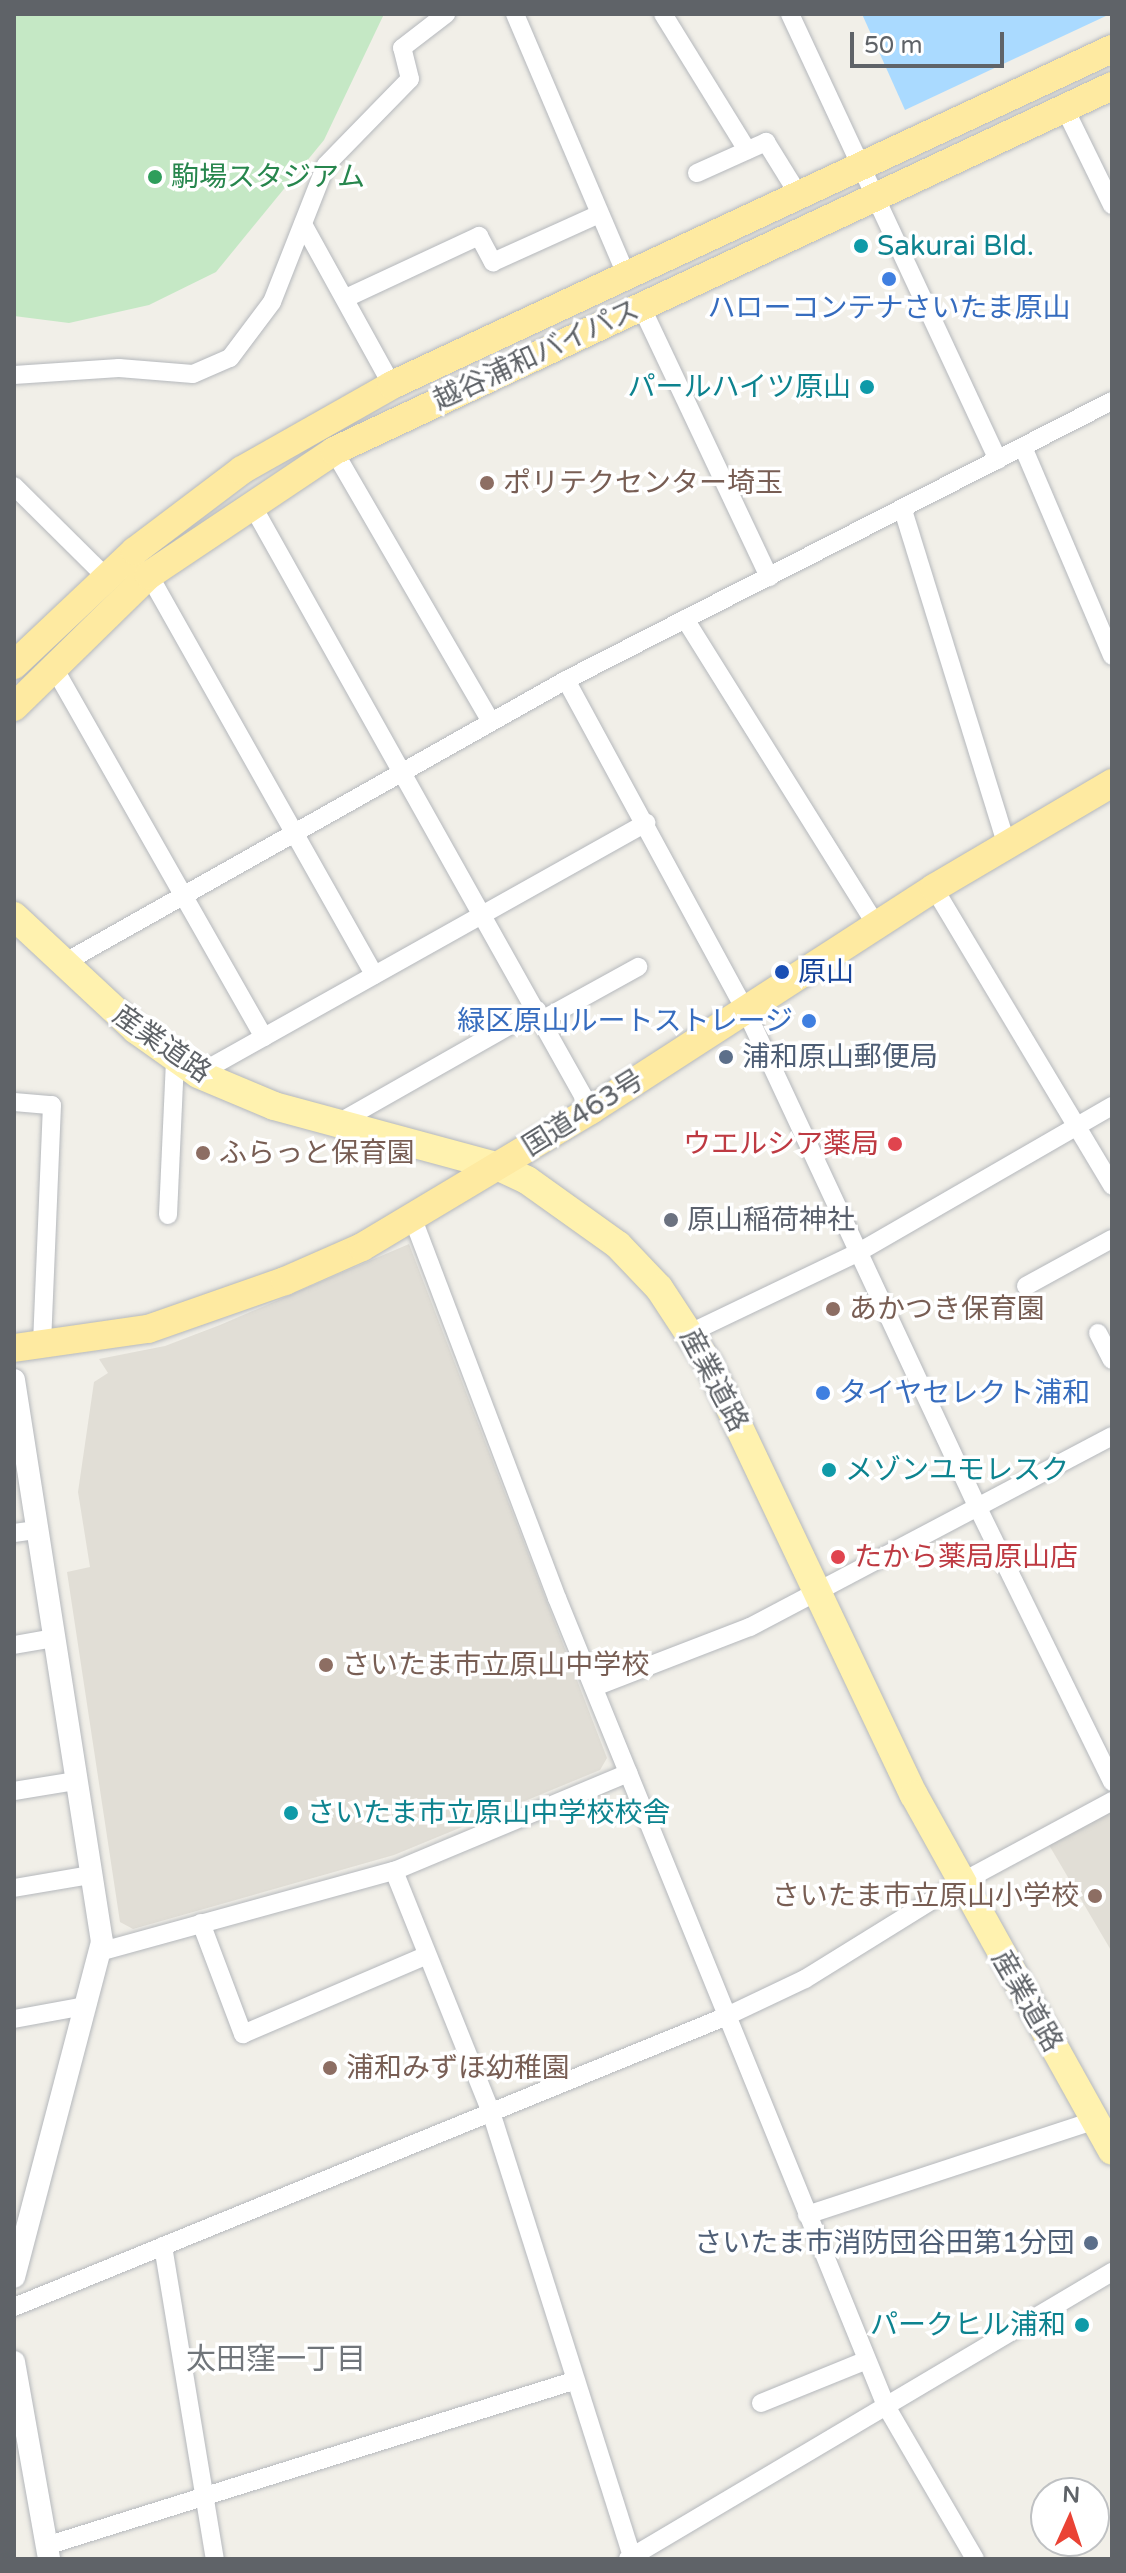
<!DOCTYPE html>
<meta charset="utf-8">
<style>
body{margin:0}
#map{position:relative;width:1126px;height:2573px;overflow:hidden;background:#f1efe8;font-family:"Varela Round","Noto Sans JP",sans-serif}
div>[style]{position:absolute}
.education>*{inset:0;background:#e1ded6}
.green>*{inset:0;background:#c5e8c5}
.water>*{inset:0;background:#aadaff}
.roads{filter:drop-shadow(0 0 2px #b5b8bc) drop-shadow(0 0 2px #b5b8bc)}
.minor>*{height:18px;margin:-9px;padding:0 9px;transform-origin:9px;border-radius:9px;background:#fff}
.tertiary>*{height:22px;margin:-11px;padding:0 11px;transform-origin:11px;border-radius:11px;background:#fff}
.primary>*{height:28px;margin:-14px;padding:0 14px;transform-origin:14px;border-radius:14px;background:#fff2af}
.trunk>*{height:28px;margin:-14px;padding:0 14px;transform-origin:14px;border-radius:14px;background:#feeaa1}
.dots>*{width:22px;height:22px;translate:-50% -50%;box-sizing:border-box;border:4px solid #fff;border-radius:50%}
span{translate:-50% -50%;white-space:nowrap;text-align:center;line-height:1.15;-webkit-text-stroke:7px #fff;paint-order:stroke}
.leisure-label{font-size:28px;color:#27864d}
.left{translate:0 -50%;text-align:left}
.culture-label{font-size:28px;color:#0d838f}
.right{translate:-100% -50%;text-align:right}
.shop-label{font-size:28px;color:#366cbe}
.street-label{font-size:28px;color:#5f6368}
.education-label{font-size:28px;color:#785e54}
.transit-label{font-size:28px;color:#164399}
.service-label{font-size:28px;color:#4e5e75}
.health-label{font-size:28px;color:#be3a42}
.worship-label{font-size:28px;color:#5b616d}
.neighbourhood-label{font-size:30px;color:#70757a}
.frame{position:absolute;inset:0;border:16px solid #5f6368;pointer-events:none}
.north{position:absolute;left:1030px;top:2477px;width:80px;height:80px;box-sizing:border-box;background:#fff;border:2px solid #bfc1c3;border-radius:50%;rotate:3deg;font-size:22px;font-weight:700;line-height:32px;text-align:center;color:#5f6368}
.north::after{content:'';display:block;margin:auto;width:28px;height:36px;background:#ea4335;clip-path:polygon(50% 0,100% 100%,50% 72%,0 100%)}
.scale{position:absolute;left:850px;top:32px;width:154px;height:36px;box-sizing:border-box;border:4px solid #5f6368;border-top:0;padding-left:10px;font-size:24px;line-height:28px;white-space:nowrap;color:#5f6368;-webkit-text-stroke:6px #fff;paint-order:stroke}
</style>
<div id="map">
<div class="education">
<div style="clip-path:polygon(409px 1244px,607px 1758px,600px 1770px,394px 1855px,133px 1929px,120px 1922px,67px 1572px,90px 1567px,78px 1492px,94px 1382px,108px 1373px,99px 1359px,165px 1346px,220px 1325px)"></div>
<div style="clip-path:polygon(1112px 1807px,1112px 1952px,1046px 1840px)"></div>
</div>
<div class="green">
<div style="clip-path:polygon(14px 14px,384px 14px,324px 140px,216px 272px,149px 305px,69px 323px,14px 316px)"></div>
</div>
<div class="water">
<div style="clip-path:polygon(862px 14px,1108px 14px,1108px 15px,905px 110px)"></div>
</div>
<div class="roads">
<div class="minor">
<div style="left:515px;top:14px;width:286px;rotate:66.9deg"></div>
<div style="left:663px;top:14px;width:160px;rotate:58.3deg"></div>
<div style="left:790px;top:14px;width:492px;rotate:65deg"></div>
<div style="left:1065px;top:109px;width:107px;rotate:63.9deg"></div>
<div style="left:697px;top:173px;width:76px;rotate:-24.2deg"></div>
<div style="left:766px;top:142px;width:65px;rotate:58.3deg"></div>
<div style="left:303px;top:224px;width:184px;rotate:61.1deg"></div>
<div style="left:346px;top:298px;width:147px;rotate:-25deg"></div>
<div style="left:479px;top:236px;width:30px;rotate:62deg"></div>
<div style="left:493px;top:262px;width:114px;rotate:-24.3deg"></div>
<div style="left:641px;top:306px;width:300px;rotate:64.7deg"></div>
<div style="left:14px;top:375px;width:105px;rotate:-3.8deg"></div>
<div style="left:119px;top:368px;width:74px;rotate:4.6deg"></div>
<div style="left:193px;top:374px;width:40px;rotate:-23.4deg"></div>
<div style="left:230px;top:358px;width:70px;rotate:-53.1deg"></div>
<div style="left:272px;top:302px;width:147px;rotate:-68.5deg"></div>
<div style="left:326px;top:165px;width:120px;rotate:-45.7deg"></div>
<div style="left:410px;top:79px;width:32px;rotate:-104deg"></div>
<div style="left:402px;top:48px;width:56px;rotate:-37.7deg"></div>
<div style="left:1023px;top:447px;width:227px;rotate:66.9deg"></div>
<div style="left:334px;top:451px;width:313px;rotate:59.9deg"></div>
<div style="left:14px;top:486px;width:129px;rotate:44.7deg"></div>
<div style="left:252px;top:505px;width:694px;rotate:60.74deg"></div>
<div style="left:903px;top:510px;width:349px;rotate:72.8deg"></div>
<div style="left:149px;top:575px;width:459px;rotate:60.6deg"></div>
<div style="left:685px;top:619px;width:361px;rotate:58deg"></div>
<div style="left:53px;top:666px;width:427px;rotate:60.4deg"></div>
<div style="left:566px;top:680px;width:377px;rotate:61.5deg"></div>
<div style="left:746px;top:1011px;width:548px;rotate:64.98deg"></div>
<div style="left:978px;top:1508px;width:305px;rotate:63.9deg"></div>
<div style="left:934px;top:888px;width:347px;rotate:59.1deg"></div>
<div style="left:62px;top:964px;width:579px;rotate:-29.4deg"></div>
<div style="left:566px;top:680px;width:613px;rotate:-27.07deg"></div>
<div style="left:542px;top:1020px;width:110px;rotate:-28.9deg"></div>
<div style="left:198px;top:1074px;width:514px;rotate:-29.26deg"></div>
<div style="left:14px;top:1102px;width:38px;rotate:5deg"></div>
<div style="left:52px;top:1105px;width:242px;rotate:92.4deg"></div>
<div style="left:338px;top:1123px;width:229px;rotate:-29.6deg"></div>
<div style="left:168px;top:1215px;width:155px;rotate:-87.4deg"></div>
<div style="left:413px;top:1219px;width:405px;rotate:69.2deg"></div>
<div style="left:557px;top:1598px;width:872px;rotate:67.84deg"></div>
<div style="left:886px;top:2406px;width:177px;rotate:59.8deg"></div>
<div style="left:1026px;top:1286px;width:98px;rotate:-28.7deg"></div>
<div style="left:692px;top:1332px;width:185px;rotate:-25.6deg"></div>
<div style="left:859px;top:1252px;width:292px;rotate:-30deg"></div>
<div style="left:1098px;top:1333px;width:30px;rotate:63deg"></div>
<div style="left:14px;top:1533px;width:21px;rotate:-8deg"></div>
<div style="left:14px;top:1645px;width:40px;rotate:-10deg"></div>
<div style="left:597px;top:1686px;width:164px;rotate:-21.1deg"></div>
<div style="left:750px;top:1627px;width:409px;rotate:-27.8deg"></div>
<div style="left:14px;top:1791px;width:63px;rotate:-9.2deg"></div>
<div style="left:394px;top:1871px;width:260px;rotate:68.1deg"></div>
<div style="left:491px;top:2112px;width:469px;rotate:72.4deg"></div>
<div style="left:14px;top:1888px;width:78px;rotate:-9.6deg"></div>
<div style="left:201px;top:1923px;width:119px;rotate:69.3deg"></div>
<div style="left:243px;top:2034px;width:200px;rotate:-23.2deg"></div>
<div style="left:99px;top:1952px;width:306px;rotate:-15.4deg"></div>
<div style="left:394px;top:1871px;width:254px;rotate:-22.7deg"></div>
<div style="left:14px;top:2019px;width:72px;rotate:-10.4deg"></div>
<div style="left:807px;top:2215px;width:304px;rotate:-18.2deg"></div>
<div style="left:163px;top:2246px;width:317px;rotate:80.6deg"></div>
<div style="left:14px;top:2307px;width:770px;rotate:-22.2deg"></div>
<div style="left:727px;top:2016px;width:86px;rotate:-25.4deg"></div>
<div style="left:805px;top:1979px;width:182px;rotate:-31.8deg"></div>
<div style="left:960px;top:1883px;width:173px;rotate:-28.3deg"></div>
<div style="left:761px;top:2403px;width:114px;rotate:-22.1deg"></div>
<div style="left:46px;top:2546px;width:552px;rotate:-17.38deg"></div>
<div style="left:628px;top:2559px;width:563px;rotate:-30.67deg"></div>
</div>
<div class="tertiary">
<div style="left:14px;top:1380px;width:569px;rotate:81.1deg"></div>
<div style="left:102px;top:1942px;width:346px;rotate:104.7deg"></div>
<div style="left:14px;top:2362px;width:200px;rotate:79.9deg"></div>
</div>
<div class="primary">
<div style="left:14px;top:916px;width:166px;rotate:43deg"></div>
<div style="left:135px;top:1029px;width:77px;rotate:35.5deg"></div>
<div style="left:198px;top:1074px;width:82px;rotate:22.8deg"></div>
<div style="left:274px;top:1106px;width:231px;rotate:15.1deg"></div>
<div style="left:497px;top:1166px;width:33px;rotate:25deg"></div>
<div style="left:527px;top:1180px;width:112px;rotate:35.5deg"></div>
<div style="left:618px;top:1245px;width:59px;rotate:46.4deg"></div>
<div style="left:659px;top:1288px;width:91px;rotate:56.7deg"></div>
<div style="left:709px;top:1364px;width:477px;rotate:64.6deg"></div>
<div style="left:914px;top:1795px;width:407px;rotate:60.9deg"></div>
</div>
<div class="trunk">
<div style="left:14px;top:665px;width:166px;rotate:-43.3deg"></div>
<div style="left:135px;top:551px;width:134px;rotate:-37.1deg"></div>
<div style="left:242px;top:470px;width:172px;rotate:-29.5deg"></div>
<div style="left:392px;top:385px;width:795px;rotate:-25.02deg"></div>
<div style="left:14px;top:707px;width:189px;rotate:-44.4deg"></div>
<div style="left:149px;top:575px;width:223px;rotate:-33.8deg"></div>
<div style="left:334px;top:451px;width:859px;rotate:-25.13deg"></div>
<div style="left:14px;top:1348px;width:135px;rotate:-8.1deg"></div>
<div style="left:148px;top:1329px;width:145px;rotate:-19.3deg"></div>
<div style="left:285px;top:1281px;width:84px;rotate:-23.8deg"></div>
<div style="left:362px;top:1247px;width:267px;rotate:-30.9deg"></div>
<div style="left:591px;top:1110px;width:409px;rotate:-32.9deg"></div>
<div style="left:934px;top:888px;width:207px;rotate:-30.5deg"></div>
</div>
</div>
<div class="dots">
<div style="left:155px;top:177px;background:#2e9e5b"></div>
<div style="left:861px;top:246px;background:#0f9aa8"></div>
<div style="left:889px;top:279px;background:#3f7fe0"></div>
<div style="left:867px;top:387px;background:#0f9aa8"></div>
<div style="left:487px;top:483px;background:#8d6e63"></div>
<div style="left:782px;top:972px;background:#1a4fb4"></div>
<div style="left:809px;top:1021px;background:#3f7fe0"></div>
<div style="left:726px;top:1057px;background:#5c6f8a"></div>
<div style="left:895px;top:1144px;background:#e0444e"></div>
<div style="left:203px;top:1153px;background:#8d6e63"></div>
<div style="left:671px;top:1220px;background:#6b7280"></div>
<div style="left:833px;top:1309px;background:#8d6e63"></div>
<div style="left:823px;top:1393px;background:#3f7fe0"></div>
<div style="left:829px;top:1470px;background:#0f9aa8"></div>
<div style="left:838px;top:1557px;background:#e0444e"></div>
<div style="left:326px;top:1665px;background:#8d6e63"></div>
<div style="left:291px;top:1813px;background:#0f9aa8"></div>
<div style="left:1095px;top:1896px;background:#8d6e63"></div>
<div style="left:330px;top:2068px;background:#8d6e63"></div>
<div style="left:1091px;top:2243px;background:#5c6f8a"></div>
<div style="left:1082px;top:2325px;background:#0f9aa8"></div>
</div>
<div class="leisure-label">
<span class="left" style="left:171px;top:177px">駒場スタジアム</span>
</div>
<div class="culture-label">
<span class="left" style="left:877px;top:246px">Sakurai Bld.</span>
<span class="right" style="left:851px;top:387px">パールハイツ原山</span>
<span class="left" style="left:845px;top:1470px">メゾンユモレスク</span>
<span class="left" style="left:307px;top:1813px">さいたま市立原山中学校校舎</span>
<span class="right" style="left:1066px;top:2325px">パークヒル浦和</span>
</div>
<div class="shop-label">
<span style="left:889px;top:308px">ハローコンテナさいたま原山</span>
<span class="right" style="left:793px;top:1021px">緑区原山ルートストレージ</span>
<span class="left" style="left:839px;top:1393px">タイヤセレクト浦和</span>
</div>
<div class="street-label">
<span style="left:536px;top:355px;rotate:-25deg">越谷浦和バイパス</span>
<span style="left:162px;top:1044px;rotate:35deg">産業道路</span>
<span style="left:583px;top:1113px;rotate:-32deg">国道463号</span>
<span style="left:714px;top:1380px;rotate:62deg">産業道路</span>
<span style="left:1027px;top:2001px;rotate:60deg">産業道路</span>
</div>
<div class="education-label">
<span class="left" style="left:503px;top:483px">ポリテクセンター埼玉</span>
<span class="left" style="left:219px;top:1153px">ふらっと保育園</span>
<span class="left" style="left:849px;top:1309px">あかつき保育園</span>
<span class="left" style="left:342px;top:1665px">さいたま市立原山中学校</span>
<span class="right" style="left:1079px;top:1896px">さいたま市立原山小学校</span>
<span class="left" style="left:346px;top:2068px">浦和みずほ幼稚園</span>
</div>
<div class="transit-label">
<span class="left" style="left:798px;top:972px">原山</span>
</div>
<div class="service-label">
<span class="left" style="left:742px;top:1057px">浦和原山郵便局</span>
<span class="right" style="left:1075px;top:2243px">さいたま市消防団谷田第1分団</span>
</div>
<div class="health-label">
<span class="right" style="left:879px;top:1144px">ウエルシア薬局</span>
<span class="left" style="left:854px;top:1557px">たから薬局原山店</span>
</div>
<div class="worship-label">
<span class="left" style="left:687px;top:1220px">原山稲荷神社</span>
</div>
<div class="neighbourhood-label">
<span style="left:276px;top:2360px">太田窪一丁目</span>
</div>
<div class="frame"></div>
<div class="north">N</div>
<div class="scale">50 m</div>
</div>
